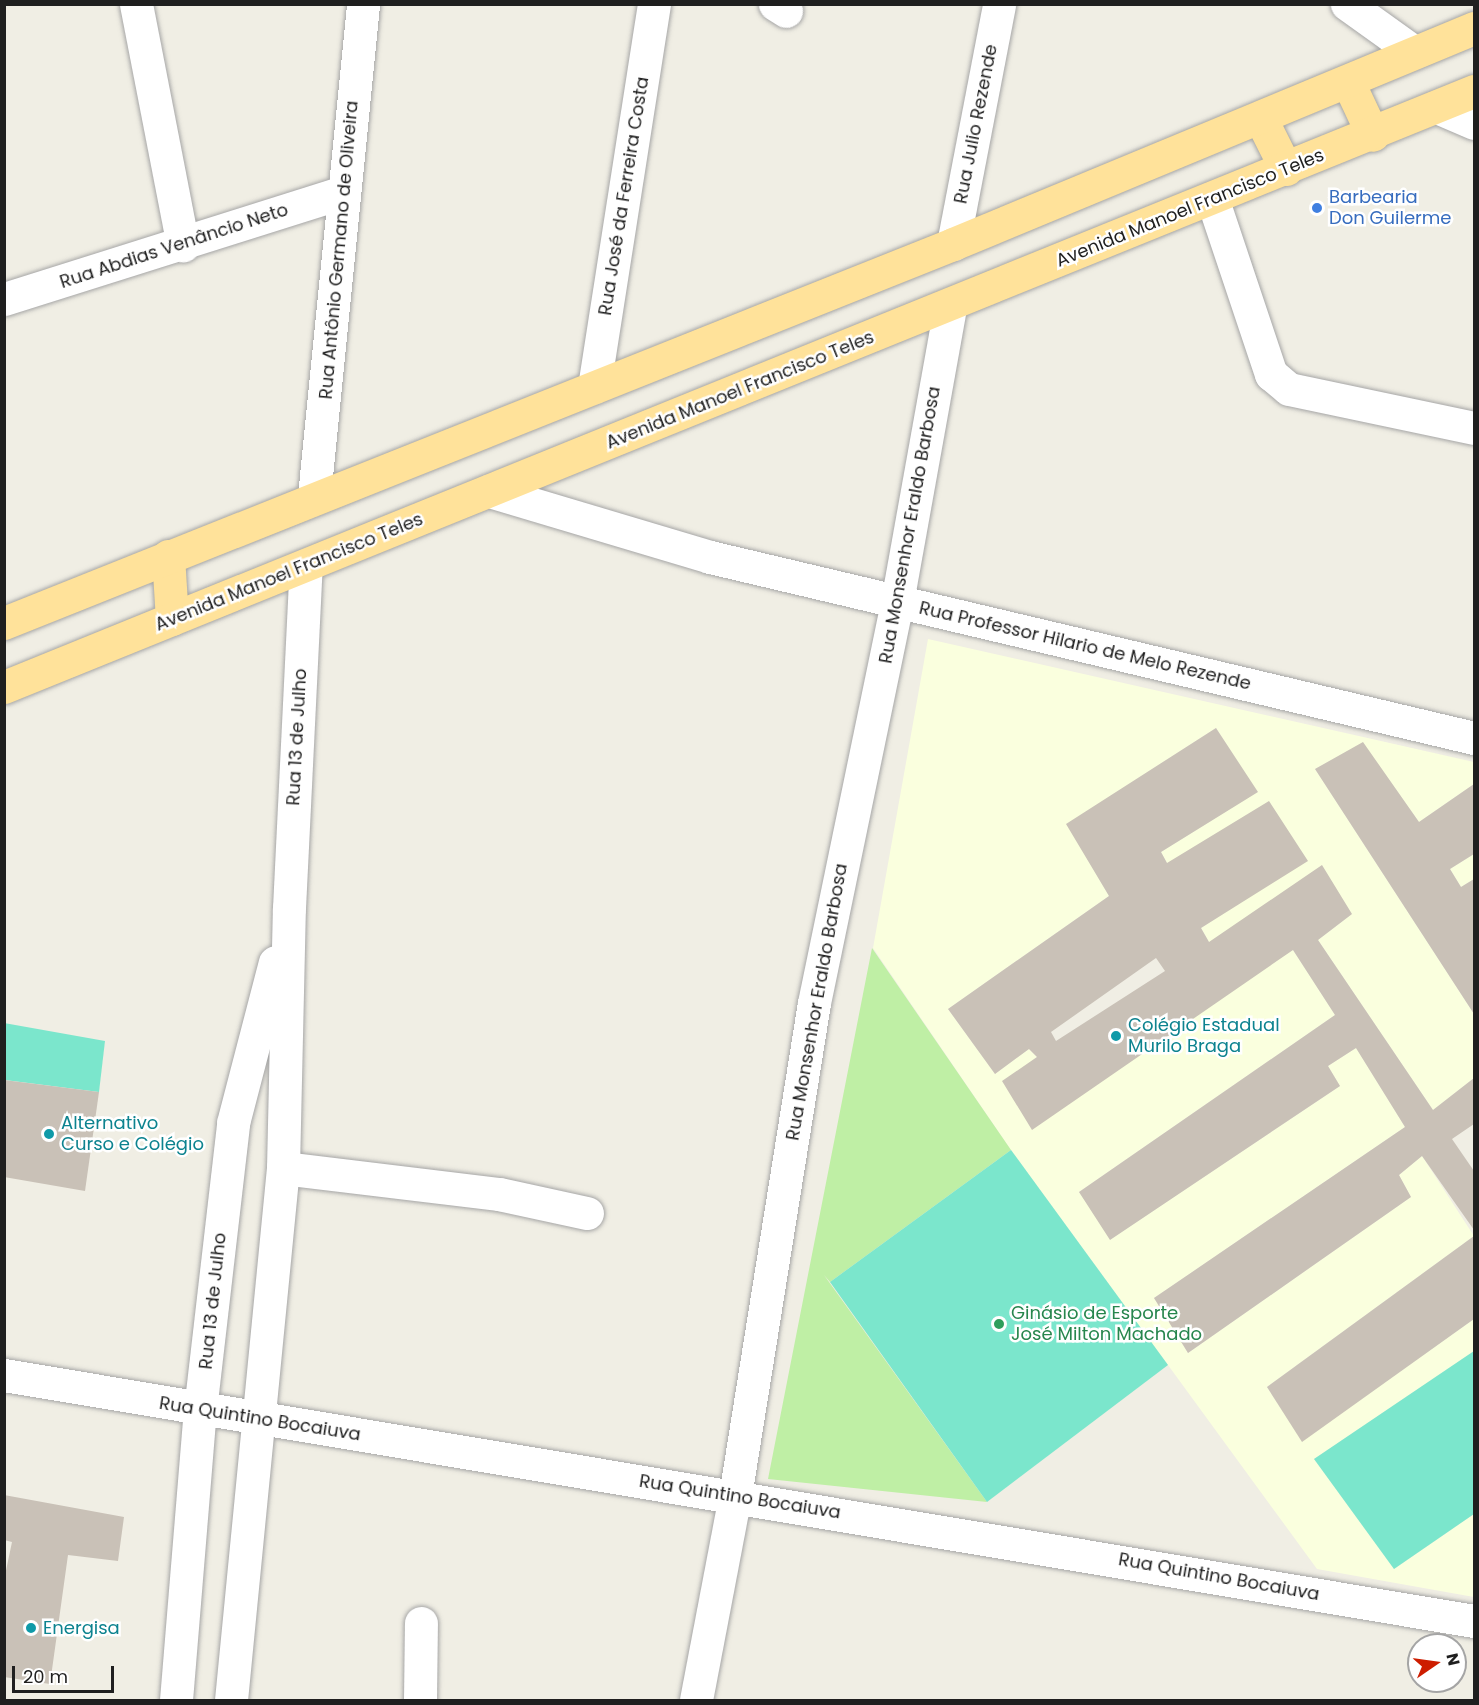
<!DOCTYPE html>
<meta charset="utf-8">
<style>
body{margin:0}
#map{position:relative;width:1479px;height:1705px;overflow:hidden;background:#f0eee4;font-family:Poppins,sans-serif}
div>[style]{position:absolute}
.education>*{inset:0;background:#faffde}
.grass>*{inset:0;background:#bfefa5}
.pitch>*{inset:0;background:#7be6cc}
.building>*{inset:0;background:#c9c1b7}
.roads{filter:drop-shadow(0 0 2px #a6a6a6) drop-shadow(0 0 2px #a6a6a6)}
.minor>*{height:33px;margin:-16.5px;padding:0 16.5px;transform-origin:16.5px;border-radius:16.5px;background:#fff}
.major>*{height:33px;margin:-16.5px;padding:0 16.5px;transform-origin:16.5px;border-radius:16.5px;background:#ffe29a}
.dots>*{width:16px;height:16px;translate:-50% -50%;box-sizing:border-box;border:3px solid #fff;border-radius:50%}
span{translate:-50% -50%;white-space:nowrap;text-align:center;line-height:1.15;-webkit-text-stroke:5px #fff;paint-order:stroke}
.street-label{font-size:18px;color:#1f1f1f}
.shop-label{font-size:18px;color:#366cbe}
.left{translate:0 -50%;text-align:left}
.culture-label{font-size:18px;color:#0d838f}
.leisure-label{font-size:18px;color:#27864d}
.frame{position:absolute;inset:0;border:6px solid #1f1f1f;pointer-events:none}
.north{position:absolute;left:1407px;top:1633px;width:60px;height:60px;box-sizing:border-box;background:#fff;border:2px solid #a5a5a5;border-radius:50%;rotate:77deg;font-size:16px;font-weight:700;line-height:24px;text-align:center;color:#1f1f1f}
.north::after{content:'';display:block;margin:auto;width:21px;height:27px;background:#cd1d00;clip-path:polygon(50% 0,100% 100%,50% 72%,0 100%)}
.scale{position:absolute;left:12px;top:1666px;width:102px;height:27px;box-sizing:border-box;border:3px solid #1f1f1f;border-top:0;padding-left:8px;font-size:18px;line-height:21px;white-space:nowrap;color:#1f1f1f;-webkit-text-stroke:4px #fff;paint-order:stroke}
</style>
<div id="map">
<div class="education">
<div style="clip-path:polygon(928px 639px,1474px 762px,1474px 784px,1419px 822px,1363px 743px,1315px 769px,1474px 1014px,1474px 1078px,1433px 1110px,1318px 940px,1352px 914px,1209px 942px,1201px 928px,1307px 860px,1167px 863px,1161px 852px,1257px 792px,1216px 728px,1067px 824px,1109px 896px,948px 1009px,995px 1074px,1029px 1049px,1037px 1057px,1003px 1082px,1293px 950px,1335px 1015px,1079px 1192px,1111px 1239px,1340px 1086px,1328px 1066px,1356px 1048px,1405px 1127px,1154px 1298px,1188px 1353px,1411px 1197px,1399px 1175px,1422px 1156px,1474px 1236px,1267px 1387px,1302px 1441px,1474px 1319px,1474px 1351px,1314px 1459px,1394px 1569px,1474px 1514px,1474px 1597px,1317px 1569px,1011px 1150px,873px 948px)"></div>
<div style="clip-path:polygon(1474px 854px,1474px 879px,1461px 887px,1450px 869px)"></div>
</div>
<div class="grass">
<div style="clip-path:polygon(872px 948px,1011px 1150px,830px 1282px,824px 1275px,987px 1502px,768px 1479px)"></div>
</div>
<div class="pitch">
<div style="clip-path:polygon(4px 1023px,105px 1041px,99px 1092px,5px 1080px)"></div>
<div style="clip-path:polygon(1011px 1150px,1168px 1365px,987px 1502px,830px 1282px)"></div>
<div style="clip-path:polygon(1474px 1351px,1474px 1514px,1394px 1569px,1314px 1459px)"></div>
</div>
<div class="building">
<div style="clip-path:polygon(evenodd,1216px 728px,1258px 792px,1161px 852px,1167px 863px,1269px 801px,1308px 861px,1201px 928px,1209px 942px,1322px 865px,1352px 914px,1318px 940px,1433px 1110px,1474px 1078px,1474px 1124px,1452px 1139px,1474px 1171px,1474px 1230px,1422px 1156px,1399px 1175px,1411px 1197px,1188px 1353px,1154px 1298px,1405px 1127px,1356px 1048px,1328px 1066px,1340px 1086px,1110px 1240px,1079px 1192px,1335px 1015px,1293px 950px,1032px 1130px,1002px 1081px,1037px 1057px,1029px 1049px,995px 1074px,948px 1009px,1109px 896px,1066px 824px,1216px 728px,1156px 958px,1165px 971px,1056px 1041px,1051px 1032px,1156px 958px)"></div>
<div style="clip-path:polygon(1363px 742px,1419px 822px,1474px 784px,1474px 854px,1450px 869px,1461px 887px,1474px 879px,1474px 1014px,1315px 769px)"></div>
<div style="clip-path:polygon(4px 1080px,99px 1092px,85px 1191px,4px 1177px)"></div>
<div style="clip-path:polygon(1474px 1236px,1474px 1319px,1302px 1442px,1267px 1387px)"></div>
<div style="clip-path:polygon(4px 1495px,124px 1517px,118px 1561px,68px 1555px,50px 1684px,4px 1677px,4px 1580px,12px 1542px,4px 1540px)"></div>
</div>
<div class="roads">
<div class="minor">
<div style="left:136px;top:4px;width:246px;rotate:79deg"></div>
<div style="left:775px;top:4px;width:13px;rotate:32deg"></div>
<div style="left:1347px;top:4px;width:82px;rotate:35.6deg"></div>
<div style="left:1437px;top:107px;width:40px;rotate:23.4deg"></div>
<div style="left:1212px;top:198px;width:186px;rotate:71.5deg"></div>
<div style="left:1271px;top:374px;width:23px;rotate:40deg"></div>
<div style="left:1289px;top:389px;width:189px;rotate:11.9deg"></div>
<div style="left:953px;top:244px;width:244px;rotate:-79.1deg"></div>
<div style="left:4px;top:299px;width:356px;rotate:-17.5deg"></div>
<div style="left:594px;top:387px;width:388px;rotate:-81.1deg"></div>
<div style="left:489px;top:491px;width:231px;rotate:16.6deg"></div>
<div style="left:710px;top:557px;width:785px;rotate:13.33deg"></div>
<div style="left:314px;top:496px;width:494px;rotate:-84.3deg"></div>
<div style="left:283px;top:1168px;width:218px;rotate:6.9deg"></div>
<div style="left:499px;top:1194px;width:90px;rotate:12.2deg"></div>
<div style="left:4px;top:1375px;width:1490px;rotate:9.5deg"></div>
<div style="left:176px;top:1700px;width:291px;rotate:-85.3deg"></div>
<div style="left:200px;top:1410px;width:289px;rotate:-83.4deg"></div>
<div style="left:233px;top:1123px;width:166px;rotate:-75.4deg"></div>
<div style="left:231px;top:1700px;width:535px;rotate:-84.42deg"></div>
<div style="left:283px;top:1168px;width:260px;rotate:-88.7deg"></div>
<div style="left:289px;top:908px;width:343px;rotate:-87.2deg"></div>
<div style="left:420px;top:1700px;width:77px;rotate:-89.3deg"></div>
<div style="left:696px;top:1700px;width:208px;rotate:-79.2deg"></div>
<div style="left:735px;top:1496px;width:499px;rotate:-80.9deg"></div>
<div style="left:814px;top:1003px;width:409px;rotate:-78.3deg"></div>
<div style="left:897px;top:602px;width:301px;rotate:-79.8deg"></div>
</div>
<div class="major">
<div style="left:1349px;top:84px;width:56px;rotate:64.8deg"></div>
<div style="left:1261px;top:119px;width:56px;rotate:63.4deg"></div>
<div style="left:168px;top:556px;width:63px;rotate:86.4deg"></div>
<div style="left:4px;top:623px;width:1022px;rotate:-21.77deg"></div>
<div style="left:953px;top:244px;width:564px;rotate:-22.52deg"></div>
<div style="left:4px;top:687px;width:1586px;rotate:-22.07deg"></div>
</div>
</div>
<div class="dots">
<div style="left:1317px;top:208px;background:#3f7fe0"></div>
<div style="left:1116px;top:1036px;background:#0f9aa8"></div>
<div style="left:49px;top:1134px;background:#0f9aa8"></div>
<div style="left:999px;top:1324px;background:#2e9e5b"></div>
<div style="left:31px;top:1628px;background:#0f9aa8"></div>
</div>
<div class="street-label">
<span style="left:976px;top:124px;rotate:-79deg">Rua Julio Rezende</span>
<span style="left:624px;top:196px;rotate:-81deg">Rua José da Ferreira Costa</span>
<span style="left:1190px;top:208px;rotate:-22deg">Avenida Manoel Francisco Teles</span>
<span style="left:174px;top:246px;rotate:-18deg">Rua Abdias Venâncio Neto</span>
<span style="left:339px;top:250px;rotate:-85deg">Rua Antônio Germano de Oliveira</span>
<span style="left:740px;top:390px;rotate:-22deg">Avenida Manoel Francisco Teles</span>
<span style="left:910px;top:525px;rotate:-80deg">Rua Monsenhor Eraldo Barbosa</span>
<span style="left:289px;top:572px;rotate:-22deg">Avenida Manoel Francisco Teles</span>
<span style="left:1085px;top:646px;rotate:13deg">Rua Professor Hilario de Melo Rezende</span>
<span style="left:297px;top:737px;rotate:-87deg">Rua 13 de Julho</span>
<span style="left:817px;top:1002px;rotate:-80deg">Rua Monsenhor Eraldo Barbosa</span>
<span style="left:213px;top:1301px;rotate:-84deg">Rua 13 de Julho</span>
<span style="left:260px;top:1419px;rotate:9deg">Rua Quintino Bocaiuva</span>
<span style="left:740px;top:1497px;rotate:9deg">Rua Quintino Bocaiuva</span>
<span style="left:1219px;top:1577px;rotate:10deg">Rua Quintino Bocaiuva</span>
</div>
<div class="shop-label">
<span class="left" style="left:1329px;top:208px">Barbearia<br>Don Guilerme</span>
</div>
<div class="culture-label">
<span class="left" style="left:1128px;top:1036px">Colégio Estadual<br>Murilo Braga</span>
<span class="left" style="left:61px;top:1134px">Alternativo<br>Curso e Colégio</span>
<span class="left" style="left:43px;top:1628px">Energisa</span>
</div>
<div class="leisure-label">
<span class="left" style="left:1011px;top:1324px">Ginásio de Esporte<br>José Milton Machado</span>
</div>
<div class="frame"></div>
<div class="north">N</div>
<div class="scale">20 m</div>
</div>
